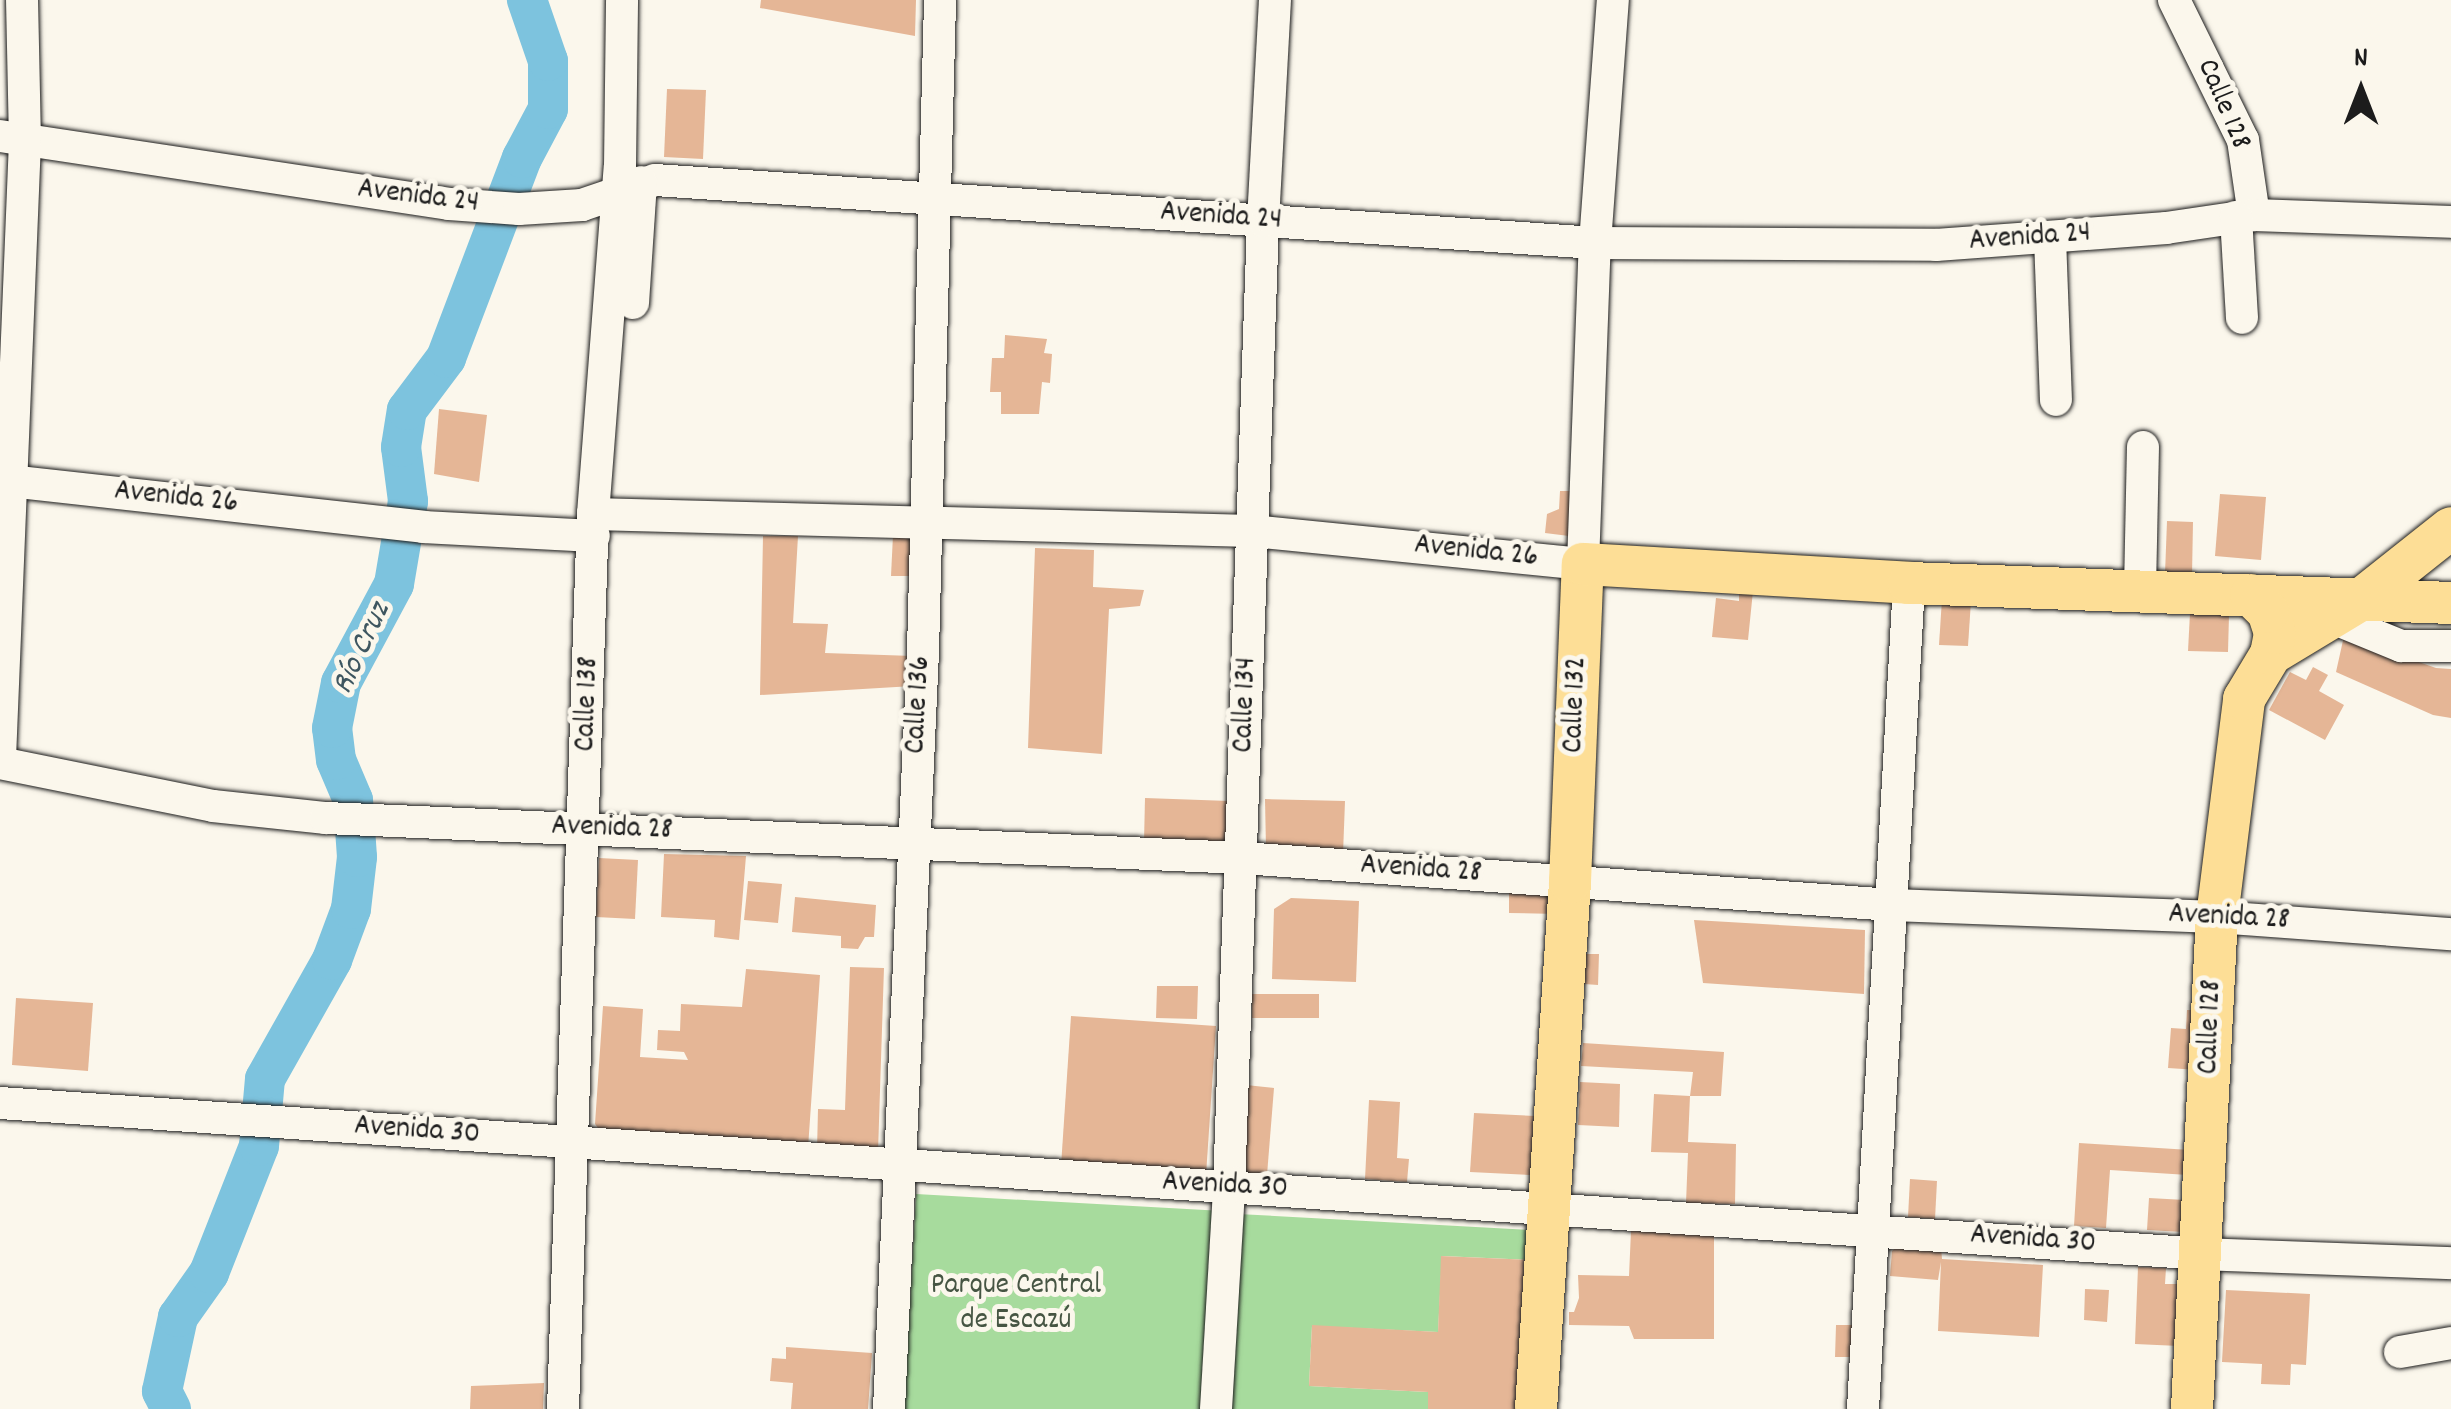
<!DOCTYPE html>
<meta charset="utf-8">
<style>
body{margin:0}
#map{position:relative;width:2451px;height:1409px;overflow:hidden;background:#fbf7ec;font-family:Dekko,sans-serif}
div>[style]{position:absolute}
.green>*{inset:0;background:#a7db9d}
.river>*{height:40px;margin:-20px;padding:0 20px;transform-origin:20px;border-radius:20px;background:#7dc3de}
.building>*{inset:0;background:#e5b696}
.roads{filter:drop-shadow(0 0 2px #1c1c1c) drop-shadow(0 0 2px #1c1c1c)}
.minor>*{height:32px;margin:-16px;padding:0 16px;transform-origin:16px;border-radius:16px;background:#fbf7ec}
.major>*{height:42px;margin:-21px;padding:0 21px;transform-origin:21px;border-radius:21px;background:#fdde96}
span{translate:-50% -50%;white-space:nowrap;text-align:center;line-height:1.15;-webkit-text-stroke:10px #fbf7ec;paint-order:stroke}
.street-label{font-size:30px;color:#1c1c1c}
.park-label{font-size:30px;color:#465543}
.water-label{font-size:32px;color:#3e5660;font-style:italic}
.north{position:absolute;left:2311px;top:40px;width:100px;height:100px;-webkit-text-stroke:8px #fbf7ec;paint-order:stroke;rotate:0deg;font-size:28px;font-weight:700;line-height:40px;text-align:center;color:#1c1c1c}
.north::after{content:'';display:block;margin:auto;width:35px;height:45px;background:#1c1c1c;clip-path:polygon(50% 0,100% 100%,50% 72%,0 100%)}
</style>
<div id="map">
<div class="green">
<div style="clip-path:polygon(916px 1194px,1223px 1211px,1212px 1409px,904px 1409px)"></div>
<div style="clip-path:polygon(1238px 1214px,1532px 1230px,1532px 1260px,1442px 1256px,1438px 1332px,1312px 1326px,1309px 1386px,1428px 1392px,1428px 1409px,1231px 1409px)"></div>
</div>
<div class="river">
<div style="left:171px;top:1409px;width:20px;rotate:-117deg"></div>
<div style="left:162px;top:1391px;width:76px;rotate:-77.8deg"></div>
<div style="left:178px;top:1317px;width:54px;rotate:-54.8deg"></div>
<div style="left:209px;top:1273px;width:136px;rotate:-68.5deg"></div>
<div style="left:259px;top:1146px;width:67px;rotate:-84.9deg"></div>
<div style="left:265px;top:1079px;width:137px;rotate:-60.6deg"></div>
<div style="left:332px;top:960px;width:54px;rotate:-69.6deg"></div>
<div style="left:351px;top:909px;width:52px;rotate:-83.4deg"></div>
<div style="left:357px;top:857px;width:57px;rotate:-94deg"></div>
<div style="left:353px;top:800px;width:43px;rotate:-113deg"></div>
<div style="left:336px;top:760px;width:32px;rotate:-97deg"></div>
<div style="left:332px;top:728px;width:46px;rotate:-78.7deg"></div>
<div style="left:341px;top:683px;width:112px;rotate:-61.8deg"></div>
<div style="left:394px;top:584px;width:84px;rotate:-80.4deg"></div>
<div style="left:408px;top:501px;width:54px;rotate:-97.4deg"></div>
<div style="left:401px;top:447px;width:37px;rotate:-81deg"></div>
<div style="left:407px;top:410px;width:65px;rotate:-53.1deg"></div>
<div style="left:446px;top:358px;width:214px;rotate:-69.2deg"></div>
<div style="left:522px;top:158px;width:55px;rotate:-62deg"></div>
<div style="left:548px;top:109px;width:48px;rotate:-90deg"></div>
<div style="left:548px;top:61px;width:65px;rotate:-109deg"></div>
</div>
<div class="building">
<div style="clip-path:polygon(761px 0,916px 0,915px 36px,760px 8px)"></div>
<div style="clip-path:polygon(667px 89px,706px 90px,703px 159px,664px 157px)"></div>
<div style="clip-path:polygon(1005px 335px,1047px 339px,1044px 353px,1052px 354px,1050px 383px,1042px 382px,1039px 414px,1001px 414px,1001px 392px,990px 392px,992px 358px,1004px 358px)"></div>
<div style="clip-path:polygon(439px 409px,487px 415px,479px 482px,434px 474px)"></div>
<div style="clip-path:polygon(1560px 491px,1578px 491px,1569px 536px,1545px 533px,1547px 514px,1559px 509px)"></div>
<div style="clip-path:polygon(2220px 494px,2266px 497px,2261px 560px,2215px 556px)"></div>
<div style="clip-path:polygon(2167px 521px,2193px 522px,2192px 575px,2165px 574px)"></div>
<div style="clip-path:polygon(893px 535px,914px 536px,914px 576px,891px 576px)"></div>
<div style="clip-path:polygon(763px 536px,798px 536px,793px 623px,828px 624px,825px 653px,913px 656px,913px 686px,760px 695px)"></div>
<div style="clip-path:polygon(1035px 548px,1094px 550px,1093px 587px,1144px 590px,1140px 606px,1109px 609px,1102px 754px,1028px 748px)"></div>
<div style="clip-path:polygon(1739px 590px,1753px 591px,1748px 640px,1712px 637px,1716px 598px,1739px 601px)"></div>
<div style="clip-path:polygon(1942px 599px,1971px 601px,1968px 646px,1939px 645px)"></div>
<div style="clip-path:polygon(2190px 613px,2229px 615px,2228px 652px,2188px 651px)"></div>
<div style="clip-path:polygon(2344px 636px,2436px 668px,2451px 669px,2451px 718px,2433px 715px,2336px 672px)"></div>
<div style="clip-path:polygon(2313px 667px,2328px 675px,2319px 691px,2344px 705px,2325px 740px,2269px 710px,2290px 672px,2306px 680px)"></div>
<div style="clip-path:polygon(1145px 798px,1229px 801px,1227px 845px,1144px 842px)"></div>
<div style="clip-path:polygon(1265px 799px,1345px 801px,1343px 854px,1266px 849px)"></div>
<div style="clip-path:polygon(664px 854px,746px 856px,739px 940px,714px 937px,715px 920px,661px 917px)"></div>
<div style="clip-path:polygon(599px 858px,638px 860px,635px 919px,596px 917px)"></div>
<div style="clip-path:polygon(748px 881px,782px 884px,778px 923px,744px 920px)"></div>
<div style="clip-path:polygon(1509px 890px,1558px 891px,1558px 914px,1509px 913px)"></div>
<div style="clip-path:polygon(795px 897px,876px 905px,874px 937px,865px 937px,858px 949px,841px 948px,841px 936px,792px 932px)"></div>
<div style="clip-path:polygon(1291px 898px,1359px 901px,1356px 982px,1272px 979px,1274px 909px)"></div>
<div style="clip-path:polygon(1694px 920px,1865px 930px,1864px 994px,1703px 983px)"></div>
<div style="clip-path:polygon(1585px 954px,1599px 954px,1598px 985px,1584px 984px)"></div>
<div style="clip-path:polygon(850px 967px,884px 968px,878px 1152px,817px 1150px,818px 1109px,845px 1110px)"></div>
<div style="clip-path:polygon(746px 969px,820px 975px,808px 1148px,604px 1136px,595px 1124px,603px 1006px,643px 1009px,640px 1057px,688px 1060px,684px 1052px,657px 1050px,658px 1030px,680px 1031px,681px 1004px,742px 1007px)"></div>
<div style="clip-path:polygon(1157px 986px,1198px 986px,1197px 1019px,1156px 1018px)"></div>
<div style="clip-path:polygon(1252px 994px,1319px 994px,1319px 1018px,1252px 1018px)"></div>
<div style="clip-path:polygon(16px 998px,93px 1003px,88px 1071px,12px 1065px)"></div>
<div style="clip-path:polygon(2187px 1010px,2202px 1010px,2198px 1070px,2168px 1068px,2171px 1028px,2186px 1029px)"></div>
<div style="clip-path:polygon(1071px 1016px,1216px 1026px,1206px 1175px,1061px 1166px)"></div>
<div style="clip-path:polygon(1583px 1043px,1724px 1052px,1721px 1096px,1690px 1096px,1693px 1072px,1581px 1066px)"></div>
<div style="clip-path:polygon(1580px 1082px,1620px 1084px,1619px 1127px,1578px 1125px)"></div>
<div style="clip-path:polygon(1246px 1085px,1274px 1088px,1267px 1175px,1247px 1174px,1241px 1168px)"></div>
<div style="clip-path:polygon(1654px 1094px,1690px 1096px,1688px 1142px,1736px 1144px,1735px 1204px,1686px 1203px,1688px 1153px,1651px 1152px)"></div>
<div style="clip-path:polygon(1369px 1100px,1400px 1102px,1397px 1158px,1409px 1159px,1407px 1182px,1365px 1179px)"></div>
<div style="clip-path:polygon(1474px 1113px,1535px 1116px,1531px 1175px,1470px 1172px)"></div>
<div style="clip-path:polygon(2079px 1143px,2190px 1150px,2188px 1175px,2110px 1170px,2106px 1228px,2074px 1226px)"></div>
<div style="clip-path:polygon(1910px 1179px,1937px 1181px,1935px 1219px,1908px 1217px)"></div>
<div style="clip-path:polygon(2149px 1198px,2185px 1200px,2183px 1232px,2147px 1230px)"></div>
<div style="clip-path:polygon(1714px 1230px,1714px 1339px,1634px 1339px,1629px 1326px,1569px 1325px,1569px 1312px,1574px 1312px,1579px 1298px,1578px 1275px,1629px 1276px,1631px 1231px)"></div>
<div style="clip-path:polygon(1900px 1244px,1941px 1247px,1942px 1259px,2043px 1265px,2039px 1337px,1938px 1331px,1941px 1262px,1938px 1280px,1890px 1276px,1892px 1251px)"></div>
<div style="clip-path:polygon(1441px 1256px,1532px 1260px,1525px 1409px,1428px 1409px,1428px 1392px,1309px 1386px,1312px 1325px,1438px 1332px)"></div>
<div style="clip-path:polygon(2138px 1267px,2166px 1268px,2165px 1284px,2180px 1284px,2179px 1346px,2135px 1344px)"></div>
<div style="clip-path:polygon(2085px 1289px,2109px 1290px,2107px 1322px,2084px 1320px)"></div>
<div style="clip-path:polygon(2226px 1290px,2310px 1294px,2306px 1365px,2291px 1364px,2290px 1385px,2261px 1384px,2262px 1364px,2222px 1362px)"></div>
<div style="clip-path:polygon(1836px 1325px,1859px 1325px,1859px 1357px,1835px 1357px)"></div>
<div style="clip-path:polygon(786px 1347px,872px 1353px,868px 1409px,791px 1409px,793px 1383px,770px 1381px,772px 1358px,786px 1359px)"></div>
<div style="clip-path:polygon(544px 1383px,543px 1409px,470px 1409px,471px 1386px)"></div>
</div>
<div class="roads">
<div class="minor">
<div style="left:2174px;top:0;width:156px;rotate:63.8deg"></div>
<div style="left:2243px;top:140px;width:76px;rotate:81.7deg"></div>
<div style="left:0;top:136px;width:454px;rotate:8.6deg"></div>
<div style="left:449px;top:204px;width:70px;rotate:4.1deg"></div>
<div style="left:519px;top:209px;width:63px;rotate:-3.6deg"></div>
<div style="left:582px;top:205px;width:77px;rotate:-18.9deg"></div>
<div style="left:655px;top:180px;width:942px;rotate:3.83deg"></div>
<div style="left:1595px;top:243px;width:341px;rotate:0.3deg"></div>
<div style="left:1936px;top:245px;width:231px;rotate:-4.2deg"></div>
<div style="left:2166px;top:228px;width:89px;rotate:-8.4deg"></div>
<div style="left:2254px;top:215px;width:197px;rotate:2deg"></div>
<div style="left:2236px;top:217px;width:101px;rotate:86.6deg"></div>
<div style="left:2050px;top:238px;width:162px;rotate:87.9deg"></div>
<div style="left:633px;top:303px;width:121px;rotate:-86.2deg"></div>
<div style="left:0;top:480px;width:426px;rotate:6.3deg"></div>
<div style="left:423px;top:527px;width:171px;rotate:3deg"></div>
<div style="left:593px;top:514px;width:659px;rotate:1.48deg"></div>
<div style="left:1252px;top:531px;width:333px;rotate:5.7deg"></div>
<div style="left:1583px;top:564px;width:321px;rotate:-87.9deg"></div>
<div style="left:1595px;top:243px;width:244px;rotate:-85.8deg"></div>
<div style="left:2140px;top:589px;width:142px;rotate:-88.8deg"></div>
<div style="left:2330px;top:617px;width:77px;rotate:22.2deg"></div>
<div style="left:2401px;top:646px;width:50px"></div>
<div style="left:0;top:758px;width:617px;rotate:-87.68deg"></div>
<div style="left:25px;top:142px;width:142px;rotate:-91.2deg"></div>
<div style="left:0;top:763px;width:217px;rotate:11.4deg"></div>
<div style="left:213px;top:806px;width:114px;rotate:6.1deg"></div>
<div style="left:326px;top:818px;width:918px;rotate:2.5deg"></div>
<div style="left:1243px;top:858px;width:651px;rotate:4.14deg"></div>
<div style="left:1892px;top:905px;width:325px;rotate:2.1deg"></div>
<div style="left:2217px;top:917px;width:235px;rotate:4.2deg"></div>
<div style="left:0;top:1103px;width:2207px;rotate:3.92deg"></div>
<div style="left:2202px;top:1254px;width:249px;rotate:2.1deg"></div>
<div style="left:2400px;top:1352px;width:52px;rotate:-10deg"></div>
<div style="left:563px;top:1409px;width:896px;rotate:-88.08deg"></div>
<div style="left:593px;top:514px;width:348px;rotate:-85.6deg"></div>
<div style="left:620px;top:167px;width:167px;rotate:-89.3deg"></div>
<div style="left:889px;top:1409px;width:759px;rotate:-87.43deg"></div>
<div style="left:923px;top:651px;width:651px;rotate:-88.5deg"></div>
<div style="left:1216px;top:1409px;width:222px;rotate:-86.6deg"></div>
<div style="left:1229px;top:1187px;width:967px;rotate:-87.98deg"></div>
<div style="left:1263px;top:221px;width:221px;rotate:-86.9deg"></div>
<div style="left:1863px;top:1409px;width:827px;rotate:-86.81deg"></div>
</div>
<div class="major">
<div style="left:2271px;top:654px;width:103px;rotate:-31.1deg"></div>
<div style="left:2359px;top:601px;width:117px;rotate:-38.4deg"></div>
<div style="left:1536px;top:1409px;width:528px;rotate:-86.31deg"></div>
<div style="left:1570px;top:882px;width:318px;rotate:-87.7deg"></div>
<div style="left:1583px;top:564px;width:327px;rotate:3.3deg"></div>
<div style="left:1909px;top:583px;width:542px;rotate:2.11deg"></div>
<div style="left:2192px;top:1409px;width:493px;rotate:-87.1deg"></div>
<div style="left:2217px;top:917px;width:220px;rotate:-82.9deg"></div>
<div style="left:2244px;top:699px;width:52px;rotate:-59deg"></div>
<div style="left:2271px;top:654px;width:21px;rotate:-79deg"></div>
<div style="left:2275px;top:633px;width:22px;rotate:-108deg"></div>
<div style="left:2268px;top:612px;width:24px;rotate:-135deg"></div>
</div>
</div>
<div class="street-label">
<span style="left:2222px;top:105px;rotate:67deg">Calle 128</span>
<span style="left:418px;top:198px;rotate:7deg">Avenida 24</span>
<span style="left:1221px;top:218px;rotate:4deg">Avenida 24</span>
<span style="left:2030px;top:239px;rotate:-4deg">Avenida 24</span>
<span style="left:176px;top:499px;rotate:6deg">Avenida 26</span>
<span style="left:1476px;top:553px;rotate:6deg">Avenida 26</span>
<span style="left:589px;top:704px;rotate:-88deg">Calle 138</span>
<span style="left:920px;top:705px;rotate:-87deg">Calle 136</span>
<span style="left:1247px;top:705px;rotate:-88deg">Calle 134</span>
<span style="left:1577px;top:705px;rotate:-88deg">Calle 132</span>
<span style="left:612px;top:830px;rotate:2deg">Avenida 28</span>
<span style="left:1421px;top:871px;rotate:4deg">Avenida 28</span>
<span style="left:2229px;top:919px;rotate:3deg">Avenida 28</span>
<span style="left:2212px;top:1027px;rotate:-88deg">Calle 128</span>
<span style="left:417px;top:1132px;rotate:4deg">Avenida 30</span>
<span style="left:1225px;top:1187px;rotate:3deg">Avenida 30</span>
<span style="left:2033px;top:1241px;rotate:4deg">Avenida 30</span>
</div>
<div class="park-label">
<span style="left:1016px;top:1304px">Parque Central<br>de Escazú</span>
</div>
<div class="water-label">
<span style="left:363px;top:649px;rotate:-65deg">Río Cruz</span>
</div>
<div class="north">N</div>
</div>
